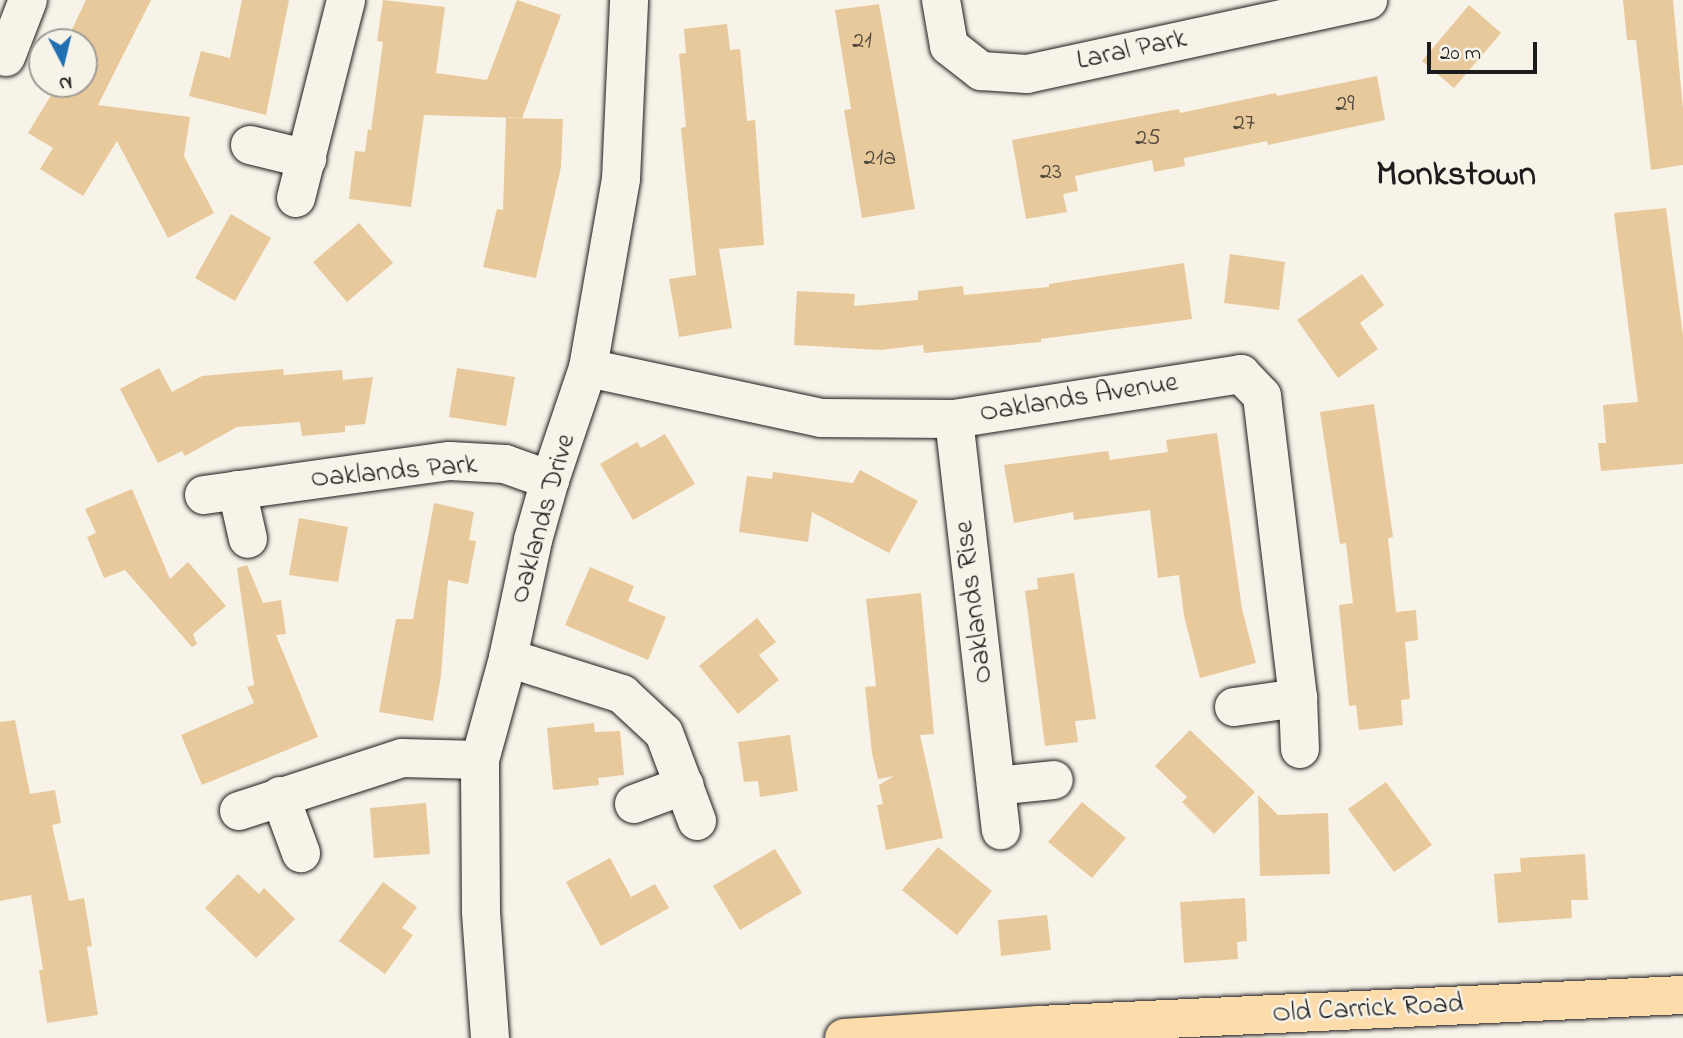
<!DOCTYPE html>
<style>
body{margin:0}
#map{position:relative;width:1683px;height:1038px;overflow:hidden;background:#f7f3e8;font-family:"Indie Flower",sans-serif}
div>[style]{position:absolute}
.building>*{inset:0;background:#e8c99b}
.roads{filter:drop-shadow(0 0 2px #1c1c1c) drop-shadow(0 0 2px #1c1c1c)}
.minor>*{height:38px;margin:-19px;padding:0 19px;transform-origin:19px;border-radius:19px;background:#f7f3e8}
.major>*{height:38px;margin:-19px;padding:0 19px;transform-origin:19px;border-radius:19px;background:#fddcac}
span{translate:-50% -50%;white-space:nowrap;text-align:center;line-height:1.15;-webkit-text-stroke:5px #f7f3e8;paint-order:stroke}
.number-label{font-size:24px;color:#4f473c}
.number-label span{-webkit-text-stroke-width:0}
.street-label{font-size:28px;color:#1c1c1c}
.district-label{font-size:35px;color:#1c1c1c;font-weight:700}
.north{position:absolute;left:28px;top:28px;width:70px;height:70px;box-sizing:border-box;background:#f7f3e8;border:2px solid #9f9d96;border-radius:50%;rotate:173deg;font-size:19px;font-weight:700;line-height:28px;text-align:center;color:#1c1c1c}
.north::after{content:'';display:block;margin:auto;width:24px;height:32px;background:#1f6fb2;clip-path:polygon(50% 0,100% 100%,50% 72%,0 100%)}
.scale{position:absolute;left:1427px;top:42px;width:110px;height:32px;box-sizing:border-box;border:4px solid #1c1c1c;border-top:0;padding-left:9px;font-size:21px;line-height:24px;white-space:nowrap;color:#1c1c1c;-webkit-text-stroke:5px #f7f3e8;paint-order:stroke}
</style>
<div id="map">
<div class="building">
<div style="clip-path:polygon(86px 0,151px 0,98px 105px,190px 117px,184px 156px,214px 213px,168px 238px,117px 141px,83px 196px,40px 169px,53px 148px,28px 133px,58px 84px,84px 84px,84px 42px,66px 42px)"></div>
<div style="clip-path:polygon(242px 0,289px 0,266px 115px,189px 96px,201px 51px,230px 58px)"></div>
<div style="clip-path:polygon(383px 0,445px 7px,436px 73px,487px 80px,517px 0,561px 15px,522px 118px,424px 115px,411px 207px,349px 199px,355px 151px,365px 152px,368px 129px,371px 130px,383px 42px,377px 41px)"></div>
<div style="clip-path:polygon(1623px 0,1673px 0,1683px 109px,1683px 165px,1651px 170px,1636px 40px,1627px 40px)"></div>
<div style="clip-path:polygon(879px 4px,915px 209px,862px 218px,844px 110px,851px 109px,835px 10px)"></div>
<div style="clip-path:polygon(1469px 5px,1501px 33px,1454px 88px,1422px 61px)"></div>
<div style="clip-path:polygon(727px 24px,730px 50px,740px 49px,747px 121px,755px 120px,764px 245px,719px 249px,732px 328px,679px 337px,669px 279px,696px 275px,681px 128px,686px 127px,679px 54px,686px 53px,684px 29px)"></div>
<div style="clip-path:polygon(1377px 76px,1385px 120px,1268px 145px,1267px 141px,1184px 158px,1185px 166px,1154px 172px,1152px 160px,1075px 176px,1078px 191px,1063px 194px,1067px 212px,1026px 219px,1012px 140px,1179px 109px,1180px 113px,1276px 93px,1277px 96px)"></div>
<div style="clip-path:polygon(506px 118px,563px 119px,561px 167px,536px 278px,483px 267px,497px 209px,503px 210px)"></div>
<div style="clip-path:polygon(1666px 208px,1683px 335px,1683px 464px,1601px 471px,1598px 443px,1606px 443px,1603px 405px,1638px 402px,1614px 213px)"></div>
<div style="clip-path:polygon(231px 214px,271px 238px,235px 301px,195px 278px)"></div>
<div style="clip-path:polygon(359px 223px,393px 263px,347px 302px,313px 262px)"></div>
<div style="clip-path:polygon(1230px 254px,1285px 262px,1279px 310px,1224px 303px)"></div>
<div style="clip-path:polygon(1184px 263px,1192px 319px,1041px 339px,1041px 342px,924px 353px,923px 345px,881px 350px,794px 345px,797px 291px,855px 294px,854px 306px,918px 300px,918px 291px,963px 286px,964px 295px,1049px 287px,1049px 284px)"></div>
<div style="clip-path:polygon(1362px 274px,1384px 305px,1360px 323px,1378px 349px,1338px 378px,1297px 320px)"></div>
<div style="clip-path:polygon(159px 368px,172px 392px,202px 376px,283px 369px,284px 375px,342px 370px,343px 380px,373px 377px,365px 424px,345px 426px,345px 432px,302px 436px,300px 422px,237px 427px,185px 456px,182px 451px,158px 463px,120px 389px)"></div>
<div style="clip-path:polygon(457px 368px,515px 377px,506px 426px,449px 417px)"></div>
<div style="clip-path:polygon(1374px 404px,1393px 537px,1388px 538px,1396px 612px,1416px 610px,1418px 640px,1405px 642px,1410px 699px,1401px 700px,1403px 725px,1359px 730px,1356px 705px,1349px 706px,1339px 605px,1353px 603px,1346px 543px,1340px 544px,1320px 412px)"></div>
<div style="clip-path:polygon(1217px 433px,1242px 609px,1256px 663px,1200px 678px,1184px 616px,1179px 575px,1158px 578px,1150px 510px,1074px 520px,1073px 512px,1014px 523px,1004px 465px,1108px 451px,1110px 460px,1168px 452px,1166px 440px)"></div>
<div style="clip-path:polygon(665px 434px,695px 484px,633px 520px,600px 464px,637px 442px,641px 448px)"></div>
<div style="clip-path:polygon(860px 470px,918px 501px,889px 553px,812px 512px,808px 542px,739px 532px,747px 476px,772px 479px,773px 472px,853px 483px)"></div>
<div style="clip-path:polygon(132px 489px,170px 579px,188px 562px,226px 606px,193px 634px,197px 644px,192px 647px,125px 570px,104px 578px,87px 537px,96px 533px,85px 509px)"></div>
<div style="clip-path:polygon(434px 503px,474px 512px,469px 540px,476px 541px,468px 584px,448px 580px,441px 676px,433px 721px,379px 712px,396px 619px,413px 619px)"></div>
<div style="clip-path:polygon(299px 518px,348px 527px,338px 582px,289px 575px)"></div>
<div style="clip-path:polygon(247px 565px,263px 603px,281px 600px,286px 634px,276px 635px,318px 737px,202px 785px,181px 735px,254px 703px,247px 687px,254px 685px,237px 568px)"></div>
<div style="clip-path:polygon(590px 567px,634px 586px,628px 601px,666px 617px,648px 660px,565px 625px)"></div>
<div style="clip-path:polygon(1074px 573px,1096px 719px,1075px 721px,1078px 742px,1045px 746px,1025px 591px,1038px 589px,1037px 578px)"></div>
<div style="clip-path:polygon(921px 593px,934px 734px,920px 735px,943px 838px,886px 850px,877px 805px,883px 804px,879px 785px,894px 776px,878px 779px,872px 753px,865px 687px,876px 686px,866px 599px)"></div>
<div style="clip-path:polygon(757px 618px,776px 642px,759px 655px,779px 680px,738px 714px,699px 666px)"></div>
<div style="clip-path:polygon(15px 720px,30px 794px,55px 790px,61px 823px,52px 825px,69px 901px,84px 898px,92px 946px,87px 947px,98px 1015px,47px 1023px,39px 970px,43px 970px,31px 895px,0 901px,0 722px)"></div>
<div style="clip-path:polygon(594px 723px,595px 732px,620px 731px,624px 775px,598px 778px,599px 785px,553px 790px,547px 728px)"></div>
<div style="clip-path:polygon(1190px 730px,1255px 792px,1214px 834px,1182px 802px,1187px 797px,1155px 766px)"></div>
<div style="clip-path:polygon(790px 735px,798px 791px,760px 797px,758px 781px,744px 782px,738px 742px)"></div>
<div style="clip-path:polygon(1386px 782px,1432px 845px,1394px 872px,1348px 809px)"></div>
<div style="clip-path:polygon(1258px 795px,1278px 815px,1328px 813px,1330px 874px,1260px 876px)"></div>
<div style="clip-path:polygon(1082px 802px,1126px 838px,1092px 878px,1048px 842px)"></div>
<div style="clip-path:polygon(426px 803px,430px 854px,374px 858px,370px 808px)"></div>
<div style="clip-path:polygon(938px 847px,992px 891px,957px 935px,902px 890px)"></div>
<div style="clip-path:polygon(775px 849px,802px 893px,740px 930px,713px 886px)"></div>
<div style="clip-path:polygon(1585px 854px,1588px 900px,1571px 900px,1572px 918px,1498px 923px,1494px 874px,1521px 872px,1520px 858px)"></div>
<div style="clip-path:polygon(610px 858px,631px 897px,655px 884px,669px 908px,601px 946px,566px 882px)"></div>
<div style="clip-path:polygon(238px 874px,259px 894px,264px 888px,295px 919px,256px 958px,205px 908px)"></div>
<div style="clip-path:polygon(383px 882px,417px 907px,402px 928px,413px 935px,385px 974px,339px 941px)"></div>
<div style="clip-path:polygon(1245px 898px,1247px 941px,1237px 942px,1238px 959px,1184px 963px,1180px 902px)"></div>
<div style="clip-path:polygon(1047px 915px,1051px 950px,1001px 956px,998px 920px)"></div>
</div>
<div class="roads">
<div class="minor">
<div style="left:941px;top:0;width:47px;rotate:80.1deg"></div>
<div style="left:949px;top:46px;width:41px;rotate:38deg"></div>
<div style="left:981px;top:71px;width:46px;rotate:3.7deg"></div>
<div style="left:1027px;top:74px;width:349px;rotate:-12.2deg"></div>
<div style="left:6px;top:57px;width:61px;rotate:-68.9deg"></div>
<div style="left:250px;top:145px;width:59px;rotate:13.8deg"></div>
<div style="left:296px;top:198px;width:204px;rotate:-75.8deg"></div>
<div style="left:588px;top:368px;width:238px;rotate:12.1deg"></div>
<div style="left:821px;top:418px;width:133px;rotate:0.4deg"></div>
<div style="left:954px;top:419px;width:291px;rotate:-8.9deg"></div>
<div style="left:1241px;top:374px;width:30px;rotate:46deg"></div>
<div style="left:1262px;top:396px;width:304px;rotate:83.2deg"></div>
<div style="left:1298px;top:698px;width:51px;rotate:87.8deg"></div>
<div style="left:954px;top:419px;width:414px;rotate:83.5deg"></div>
<div style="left:237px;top:490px;width:50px;rotate:77.3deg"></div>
<div style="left:204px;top:495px;width:248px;rotate:-7.9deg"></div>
<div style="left:450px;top:461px;width:55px;rotate:3.1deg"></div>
<div style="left:505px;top:464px;width:48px;rotate:19.6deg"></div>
<div style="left:508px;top:658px;width:120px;rotate:17.5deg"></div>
<div style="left:622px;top:694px;width:57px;rotate:42.9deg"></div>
<div style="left:664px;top:733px;width:94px;rotate:69.4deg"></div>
<div style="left:1234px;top:707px;width:65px;rotate:-8deg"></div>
<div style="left:996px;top:786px;width:58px;rotate:-5.9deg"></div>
<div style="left:280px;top:796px;width:61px;rotate:69.8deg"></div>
<div style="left:634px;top:804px;width:54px;rotate:-20.4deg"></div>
<div style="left:239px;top:811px;width:171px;rotate:-18deg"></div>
<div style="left:402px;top:758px;width:78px;rotate:1.5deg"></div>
<div style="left:490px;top:1038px;width:127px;rotate:-94.1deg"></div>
<div style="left:481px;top:911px;width:151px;rotate:-90.4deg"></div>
<div style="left:480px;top:760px;width:106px;rotate:-74.6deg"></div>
<div style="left:508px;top:658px;width:121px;rotate:-78deg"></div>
<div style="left:533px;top:540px;width:62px;rotate:-74.2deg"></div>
<div style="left:550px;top:480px;width:118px;rotate:-71.3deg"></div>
<div style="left:588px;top:368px;width:192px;rotate:-80.1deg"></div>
<div style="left:621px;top:179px;width:179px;rotate:-87.4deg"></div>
</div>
<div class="major">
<div style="left:844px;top:1038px;width:195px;rotate:-3.8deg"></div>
<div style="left:1039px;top:1025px;width:645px;rotate:-2.67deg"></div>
</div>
</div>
<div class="number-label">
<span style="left:862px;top:42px">21</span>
<span style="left:1345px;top:105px">29</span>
<span style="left:1244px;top:124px">27</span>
<span style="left:1148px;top:139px">25</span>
<span style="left:880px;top:159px">21a</span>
<span style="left:1051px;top:173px">23</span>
</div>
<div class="street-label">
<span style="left:1132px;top:51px;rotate:-12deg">Laral Park</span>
<span style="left:1079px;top:399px;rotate:-9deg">Oaklands Avenue</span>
<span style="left:394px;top:473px;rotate:-5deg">Oaklands Park</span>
<span style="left:544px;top:519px;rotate:-74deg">Oaklands Drive</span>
<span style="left:975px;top:602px;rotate:-97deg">Oaklands Rise</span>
<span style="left:1368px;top:1010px;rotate:-3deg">Old Carrick Road</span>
</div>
<div class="district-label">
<span style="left:1456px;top:176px">Monkstown</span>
</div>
<div class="north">N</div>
<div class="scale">20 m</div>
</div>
